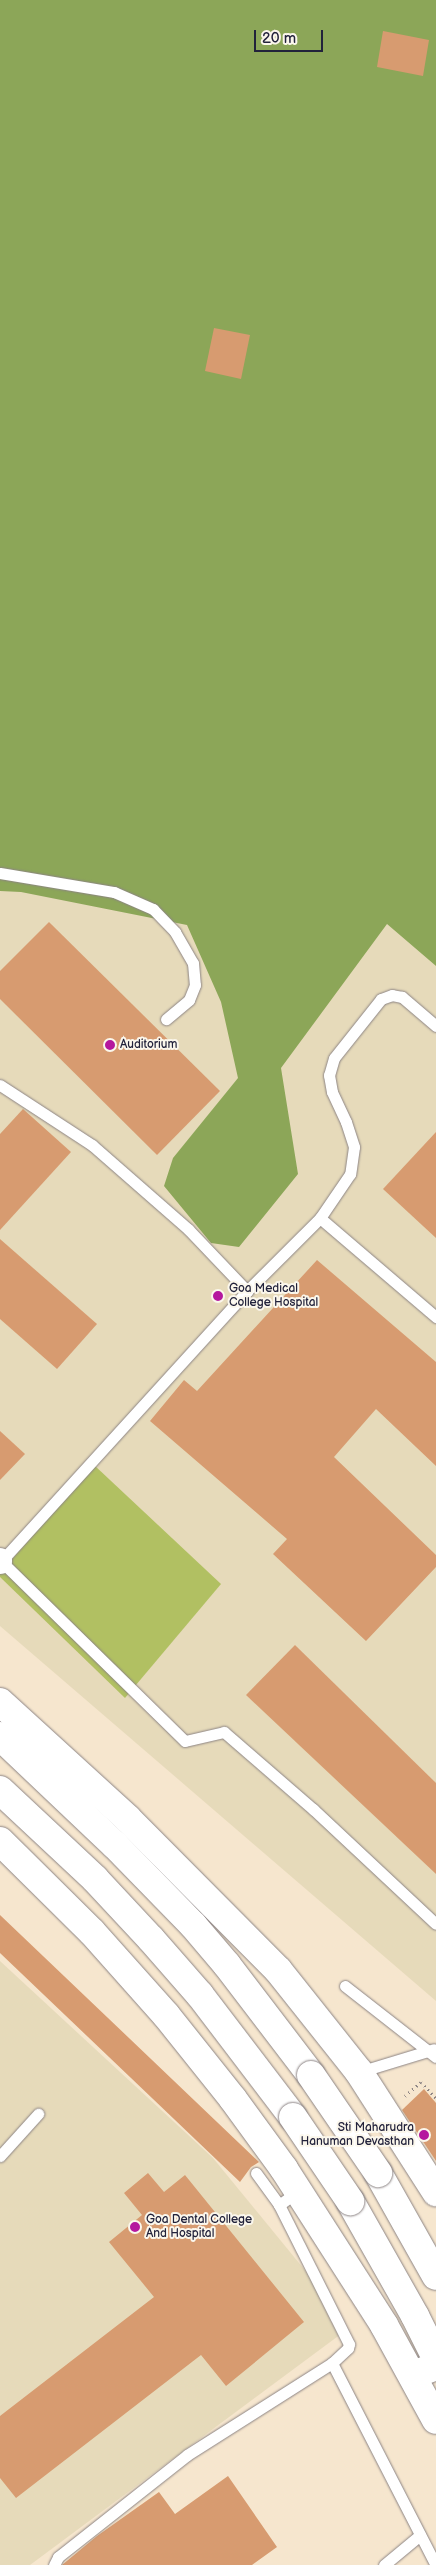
<!DOCTYPE html>
<style>
body{margin:0}
#map{position:relative;width:436px;height:2565px;overflow:hidden;background:#f6e6ce;font-family:"Balsamiq Sans",sans-serif}
div>[style]{position:absolute}
.built>*{inset:0;background:#e6daba}
.green>*{inset:0;background:#b1c062}
.forest>*{inset:0;background:#8ca658}
.building>*{inset:0;background:#d79b70}
.path>*{height:3px;margin-top:-1.5px;transform-origin:0;background:repeating-linear-gradient(90deg,#8c8484 0 1px,transparent 0 5px)}
.roads{filter:drop-shadow(0 0 1px #8c8484) drop-shadow(0 0 1px #8c8484)}
.service>*{height:11px;margin:-5.5px;padding:0 5.5px;transform-origin:5.5px;border-radius:5.5px;background:#fff}
.minor>*{height:24px;margin:-12px;padding:0 12px;transform-origin:12px;border-radius:12px;background:#fff}
.tertiary>*{height:28px;margin:-14px;padding:0 14px;transform-origin:14px;border-radius:14px;background:#fff}
.secondary>*{height:28px;margin:-14px;padding:0 14px;transform-origin:14px;border-radius:14px;background:#fff}
.trunk>*{height:28px;margin:-14px;padding:0 14px;transform-origin:14px;border-radius:14px;background:#fff}
.bridges{filter:drop-shadow(0 0 1px #8c8484) drop-shadow(0 0 1px #8c8484)}
.trunk-bridge>*{height:28px;margin:-14px;padding:0 14px;transform-origin:14px;border-radius:14px;background:#fff}
.dots>*{width:14px;height:14px;translate:-50% -50%;box-sizing:border-box;border:2px solid #fbf7ec;border-radius:50%}
span{translate:-50% -50%;white-space:nowrap;text-align:center;line-height:1.15;-webkit-text-stroke:4px #fbf7ec;paint-order:stroke}
.poi-label{font-size:12px;color:#22223b}
.left{translate:0 -50%;text-align:left}
.right{translate:-100% -50%;text-align:right}
.scale{position:absolute;left:254px;top:30px;width:69px;height:22px;box-sizing:border-box;border:2px solid #22223b;border-top:0;padding-left:6px;font-size:15px;line-height:18px;white-space:nowrap;color:#22223b;-webkit-text-stroke:4px #fbf7ec;paint-order:stroke}
</style>
<div id="map">
<div class="built">
<div style="clip-path:polygon(0 856px,387px 924px,436px 966px,436px 2001px,0 1626px)"></div>
<div style="clip-path:polygon(0 1961px,213px 2158px,326px 2296px,345px 2331px,30px 2565px,0 2565px)"></div>
</div>
<div class="green">
<div style="clip-path:polygon(94px 1465px,221px 1584px,125px 1698px,0 1577px,0 1573px)"></div>
</div>
<div class="forest">
<div style="clip-path:polygon(0 0,436px 0,436px 966px,387px 924px,281px 1068px,298px 1174px,239px 1247px,211px 1243px,164px 1186px,173px 1158px,238px 1078px,221px 1002px,187px 925px,21px 892px,0 891px)"></div>
</div>
<div class="building">
<div style="clip-path:polygon(383px 31px,429px 40px,423px 76px,377px 67px)"></div>
<div style="clip-path:polygon(214px 328px,250px 335px,241px 379px,205px 371px)"></div>
<div style="clip-path:polygon(49px 922px,220px 1091px,157px 1155px,0 999px,0 971px)"></div>
<div style="clip-path:polygon(23px 1109px,71px 1152px,0 1230px,0 1134px)"></div>
<div style="clip-path:polygon(436px 1132px,436px 1238px,383px 1189px)"></div>
<div style="clip-path:polygon(0 1239px,97px 1324px,57px 1369px,0 1319px)"></div>
<div style="clip-path:polygon(317px 1260px,436px 1362px,436px 1466px,376px 1409px,334px 1457px,436px 1555px,436px 1567px,366px 1641px,273px 1554px,287px 1539px,150px 1421px,184px 1380px,197px 1391px)"></div>
<div style="clip-path:polygon(0 1431px,25px 1454px,0 1480px)"></div>
<div style="clip-path:polygon(295px 1645px,436px 1783px,436px 1874px,246px 1695px)"></div>
<div style="clip-path:polygon(0 1915px,259px 2162px,251px 2167px,240px 2182px,0 1953px)"></div>
<div style="clip-path:polygon(424px 2089px,436px 2103px,436px 2161px,402px 2110px)"></div>
<div style="clip-path:polygon(148px 2173px,164px 2192px,185px 2175px,304px 2322px,226px 2386px,201px 2355px,16px 2498px,0 2478px,0 2416px,154px 2297px,109px 2242px,142px 2215px,124px 2193px)"></div>
<div style="clip-path:polygon(228px 2476px,277px 2547px,252px 2565px,62px 2565px,97px 2536px,159px 2492px,175px 2514px)"></div>
</div>
<div class="path">
<div style="left:405px;top:2096px;width:21px;rotate:-41deg"></div>
<div style="left:421px;top:2082px;width:22px;rotate:47deg"></div>
</div>
<div class="roads">
<div class="service">
<div style="left:0;top:873px;width:116px;rotate:9.5deg"></div>
<div style="left:114px;top:892px;width:43px;rotate:23.6deg"></div>
<div style="left:153px;top:909px;width:32px;rotate:46deg"></div>
<div style="left:175px;top:932px;width:36px;rotate:60deg"></div>
<div style="left:193px;top:963px;width:22px;rotate:85deg"></div>
<div style="left:195px;top:985px;width:16px;rotate:112deg"></div>
<div style="left:189px;top:1000px;width:30px;rotate:140deg"></div>
<div style="left:436px;top:1026px;width:45px;rotate:-139.5deg"></div>
<div style="left:402px;top:997px;width:10px;rotate:-169deg"></div>
<div style="left:392px;top:995px;width:12px;rotate:160deg"></div>
<div style="left:381px;top:999px;width:75px;rotate:128.5deg"></div>
<div style="left:334px;top:1058px;width:18px;rotate:106deg"></div>
<div style="left:329px;top:1075px;width:17px;rotate:80deg"></div>
<div style="left:332px;top:1092px;width:33px;rotate:65deg"></div>
<div style="left:346px;top:1122px;width:26px;rotate:72deg"></div>
<div style="left:354px;top:1147px;width:27px;rotate:98deg"></div>
<div style="left:350px;top:1174px;width:53px;rotate:124.3deg"></div>
<div style="left:320px;top:1218px;width:103px;rotate:135deg"></div>
<div style="left:247px;top:1291px;width:365px;rotate:132.3deg"></div>
<div style="left:1px;top:1561px;width:257px;rotate:44.4deg"></div>
<div style="left:185px;top:1741px;width:40px;rotate:-13deg"></div>
<div style="left:224px;top:1732px;width:118px;rotate:40.9deg"></div>
<div style="left:313px;top:1809px;width:168px;rotate:43.1deg"></div>
<div style="left:0;top:1085px;width:110px;rotate:33.1deg"></div>
<div style="left:92px;top:1145px;width:128px;rotate:41.2deg"></div>
<div style="left:188px;top:1229px;width:86px;rotate:46.4deg"></div>
<div style="left:320px;top:1218px;width:153px;rotate:40.5deg"></div>
<div style="left:345px;top:1986px;width:115px;rotate:38deg"></div>
<div style="left:359px;top:2072px;width:78px;rotate:-17deg"></div>
<div style="left:0;top:2156px;width:57px;rotate:-47.9deg"></div>
<div style="left:256px;top:2173px;width:39px;rotate:54deg"></div>
<div style="left:279px;top:2205px;width:24px;rotate:-36deg"></div>
<div style="left:332px;top:2363px;width:227px;rotate:62.8deg"></div>
<div style="left:54px;top:2565px;width:9px;rotate:-63deg"></div>
<div style="left:58px;top:2557px;width:164px;rotate:-38.3deg"></div>
<div style="left:187px;top:2455px;width:172px;rotate:-32.4deg"></div>
<div style="left:332px;top:2363px;width:22px;rotate:-43deg"></div>
<div style="left:348px;top:2348px;width:4px;rotate:-76deg"></div>
<div style="left:349px;top:2344px;width:156px;rotate:-116.7deg"></div>
<div style="left:384px;top:2565px;width:47px;rotate:-39.8deg"></div>
</div>
<div class="minor">
<div style="left:0;top:1560px;width:2px;rotate:90deg"></div>
</div>
<div class="tertiary">
<div style="left:0;top:1702px;width:173px;rotate:42.4deg"></div>
<div style="left:128px;top:1819px;width:213px;rotate:45.2deg"></div>
<div style="left:278px;top:1970px;width:130px;rotate:51.5deg"></div>
<div style="left:359px;top:2072px;width:143px;rotate:57.3deg"></div>
<div style="left:0;top:1841px;width:129px;rotate:44.7deg"></div>
<div style="left:92px;top:1932px;width:111px;rotate:48.3deg"></div>
<div style="left:166px;top:2015px;width:107px;rotate:51.4deg"></div>
<div style="left:233px;top:2099px;width:87px;rotate:53.9deg"></div>
<div style="left:284px;top:2169px;width:185px;rotate:57.3deg"></div>
<div style="left:384px;top:2325px;width:108px;rotate:61.3deg"></div>
</div>
<div class="secondary">
<div style="left:413px;top:2375px;width:25px;rotate:-21deg"></div>
</div>
<div class="trunk">
<div style="left:0;top:1736px;width:158px;rotate:43.5deg"></div>
<div style="left:115px;top:1845px;width:112px;rotate:45.7deg"></div>
<div style="left:193px;top:1925px;width:52px;rotate:49.6deg"></div>
<div style="left:227px;top:1965px;width:138px;rotate:52.6deg"></div>
<div style="left:0;top:1790px;width:130px;rotate:43.1deg"></div>
<div style="left:95px;top:1879px;width:82px;rotate:47deg"></div>
<div style="left:151px;top:1939px;width:74px;rotate:48.8deg"></div>
<div style="left:200px;top:1995px;width:153px;rotate:52.7deg"></div>
<div style="left:378px;top:2173px;width:118px;rotate:60.6deg"></div>
<div style="left:350px;top:2201px;width:132px;rotate:60.5deg"></div>
<div style="left:415px;top:2316px;width:47px;rotate:63.4deg"></div>
</div>
</div>
<div class="bridges">
<div class="trunk-bridge">
<div style="left:311px;top:2075px;width:119px;rotate:55.6deg"></div>
<div style="left:293px;top:2117px;width:102px;rotate:55.8deg"></div>
</div>
</div>
<div class="dots">
<div style="left:110px;top:1045px;background:#b5179e"></div>
<div style="left:218px;top:1296px;background:#b5179e"></div>
<div style="left:424px;top:2135px;background:#b5179e"></div>
<div style="left:135px;top:2227px;background:#b5179e"></div>
</div>
<div class="poi-label">
<span class="left" style="left:120px;top:1045px">Auditorium</span>
<span class="left" style="left:229px;top:1296px">Goa Medical<br>College Hospital</span>
<span class="right" style="left:414px;top:2135px">Sti Maharudra<br>Hanuman Devasthan</span>
<span class="left" style="left:146px;top:2227px">Goa Dental College<br>And Hospital</span>
</div>
<div class="scale">20 m</div>
</div>
